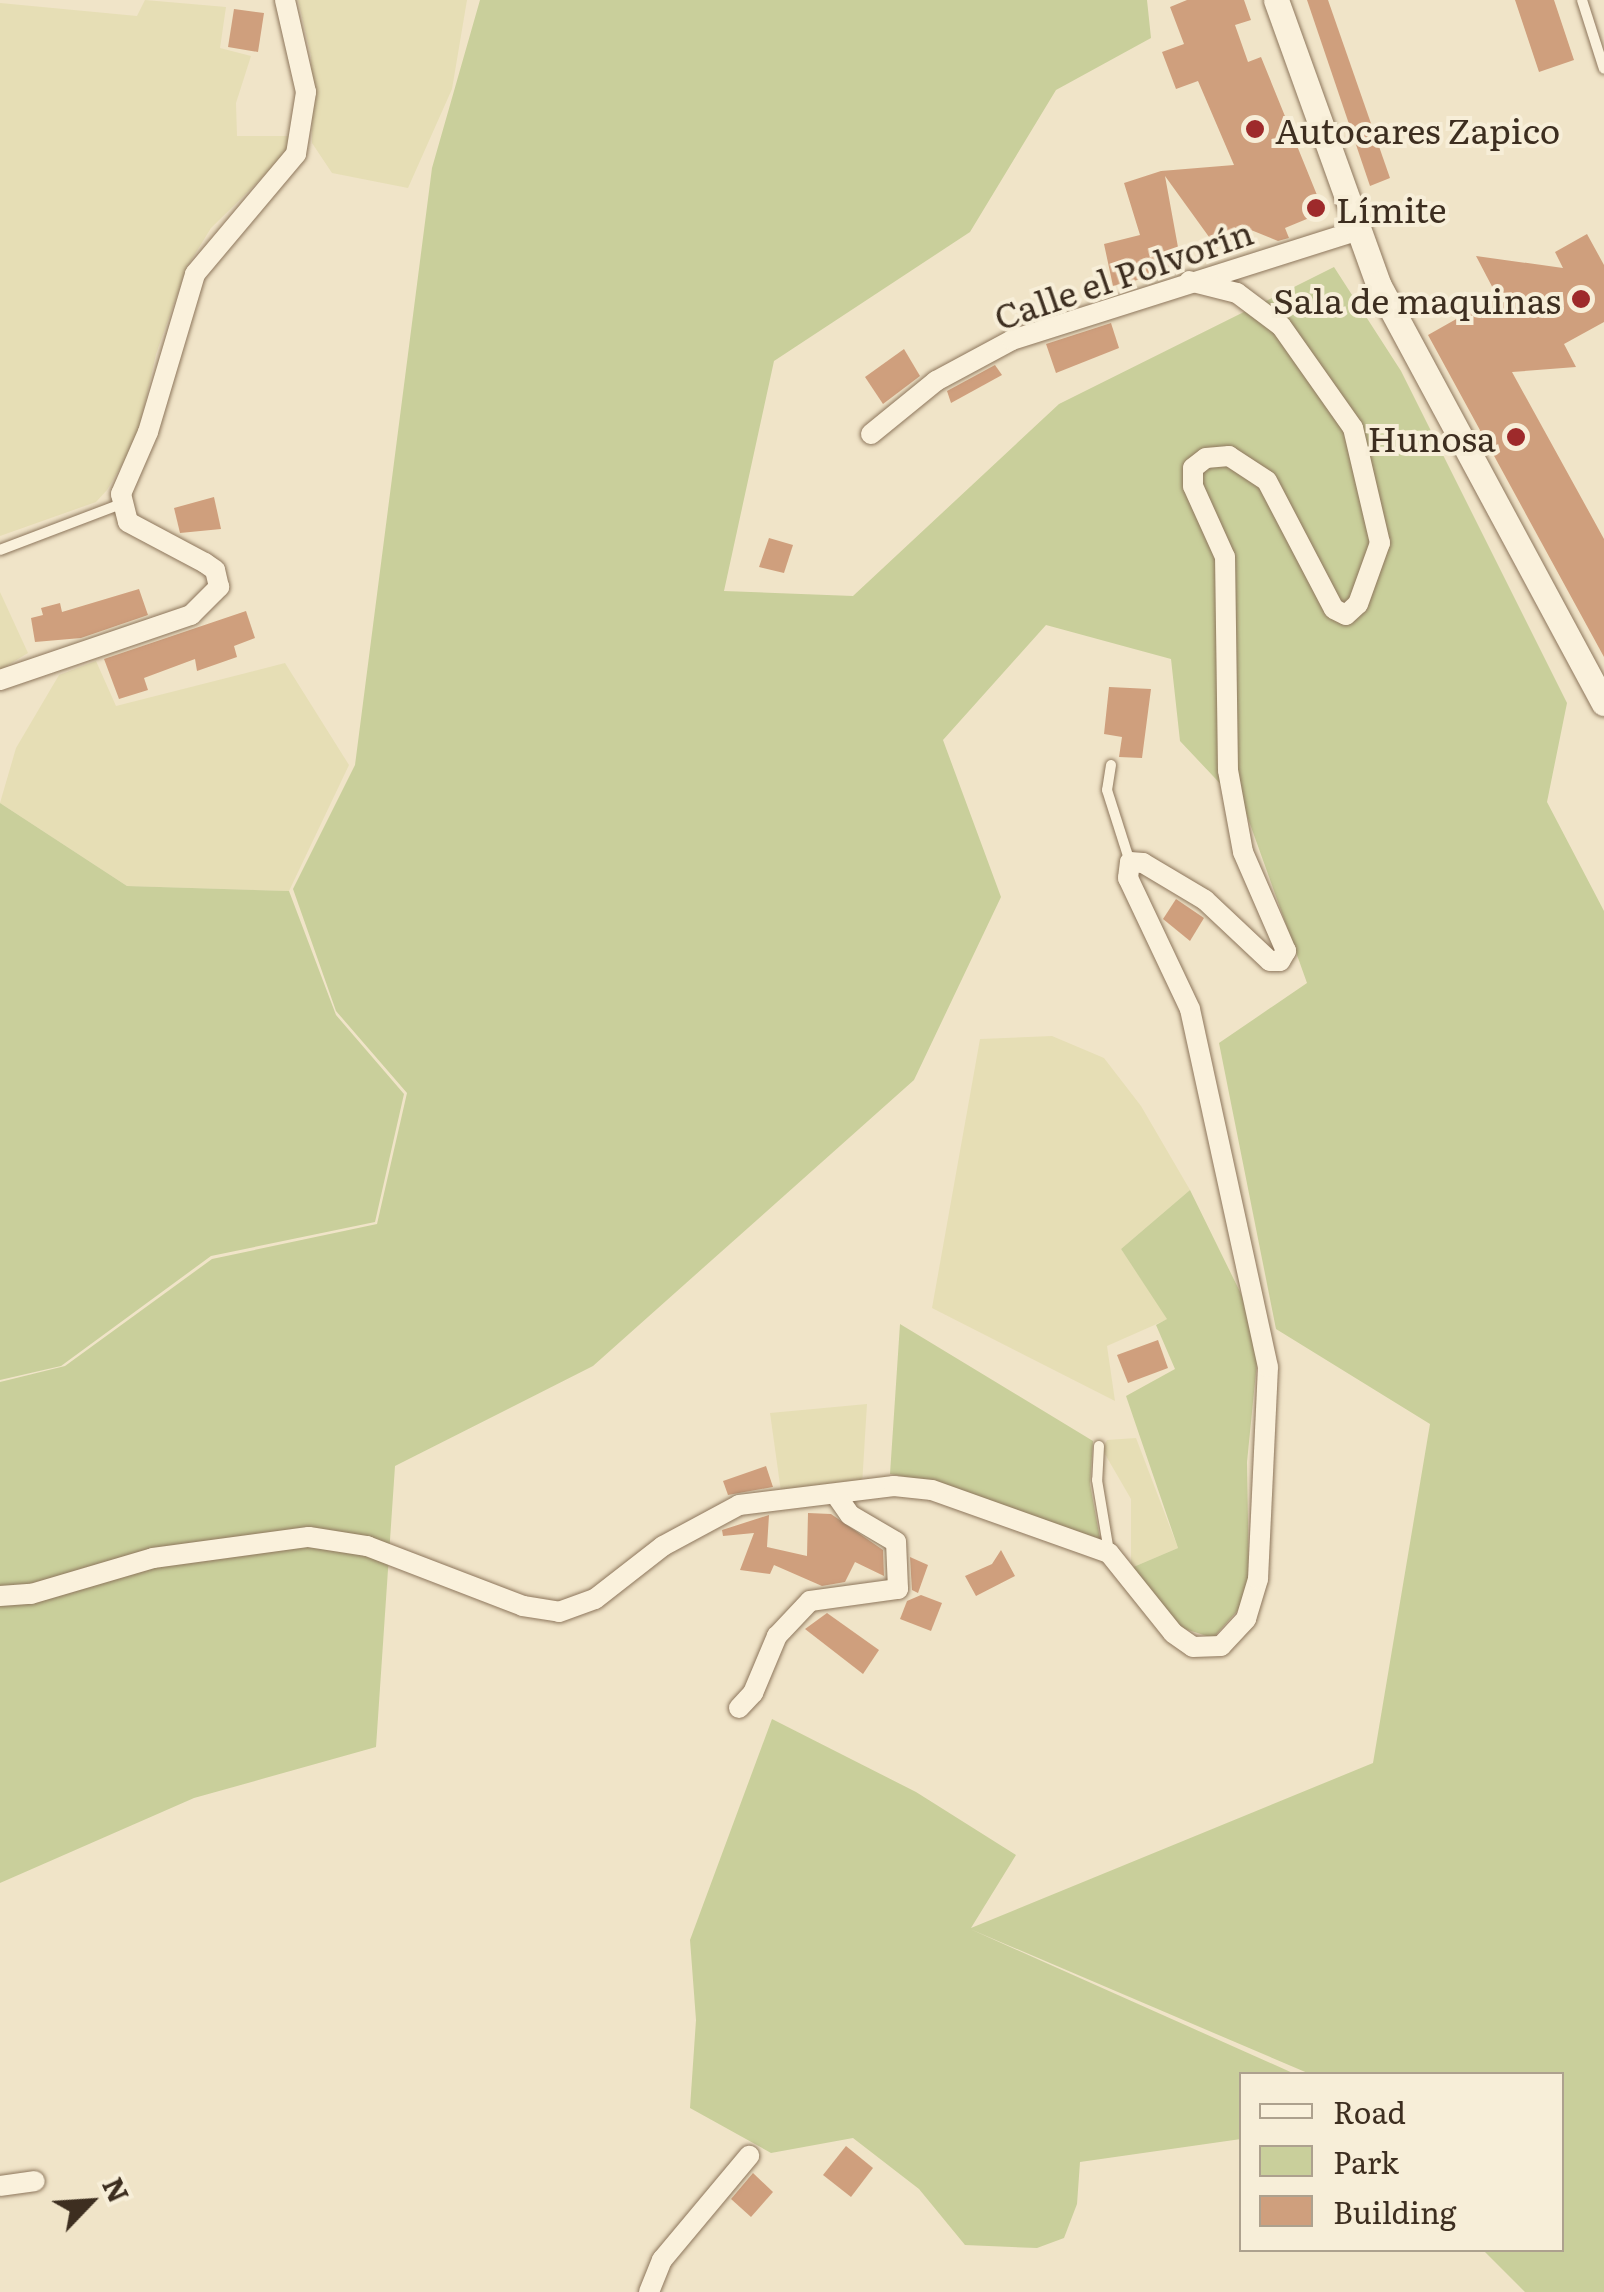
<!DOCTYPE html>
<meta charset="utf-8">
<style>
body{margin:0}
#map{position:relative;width:1604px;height:2292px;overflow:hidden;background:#f0e4c8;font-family:Literata,serif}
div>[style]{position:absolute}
.farmland>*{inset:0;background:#e6deb5}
.green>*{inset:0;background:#c9cf9b}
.building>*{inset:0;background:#cf9f7d}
.roads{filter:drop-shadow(0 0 2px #8d765c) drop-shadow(0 0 2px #8d765c)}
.service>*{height:10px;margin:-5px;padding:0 5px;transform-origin:5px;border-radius:5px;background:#faf1dc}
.minor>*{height:20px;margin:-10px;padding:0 10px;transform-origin:10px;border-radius:10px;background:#faf1dc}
.tertiary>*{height:25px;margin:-12.5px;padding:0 12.5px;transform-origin:12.5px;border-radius:12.5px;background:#faf1dc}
.dots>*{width:28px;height:28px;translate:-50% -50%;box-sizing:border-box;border:5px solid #f7eed8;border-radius:50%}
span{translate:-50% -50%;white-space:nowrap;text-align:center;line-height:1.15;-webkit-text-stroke:8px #f7eed8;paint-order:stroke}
.poi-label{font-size:35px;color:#3d2e20}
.left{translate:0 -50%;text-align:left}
.right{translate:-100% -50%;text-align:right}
.street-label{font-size:35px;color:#3d2e20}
.legend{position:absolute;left:1239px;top:2072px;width:325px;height:180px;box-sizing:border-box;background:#f7eed8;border:2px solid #ada18e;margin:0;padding:12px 18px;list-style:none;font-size:30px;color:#3d2e20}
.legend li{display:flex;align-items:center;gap:20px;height:50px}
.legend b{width:50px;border:2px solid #ada18e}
.north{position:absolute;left:40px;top:2152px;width:100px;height:100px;-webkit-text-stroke:8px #f7eed8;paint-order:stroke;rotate:65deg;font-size:28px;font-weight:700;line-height:40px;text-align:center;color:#3d2e20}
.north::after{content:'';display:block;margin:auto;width:35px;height:45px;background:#3d2e20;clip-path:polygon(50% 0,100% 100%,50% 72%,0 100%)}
</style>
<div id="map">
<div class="farmland">
<div style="clip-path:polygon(145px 0,226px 7px,220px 48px,251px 56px,236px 103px,237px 136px,293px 136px,283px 157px,211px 228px,187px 267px,156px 354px,137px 439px,107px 490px,96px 502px,0 536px,0 3px,137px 16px)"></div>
<div style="clip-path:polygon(298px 0,467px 0,452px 89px,408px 188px,332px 173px,312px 143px,311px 56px)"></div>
<div style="clip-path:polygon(0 592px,28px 653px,0 670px)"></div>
<div style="clip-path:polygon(96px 661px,116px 706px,285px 663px,349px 765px,289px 891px,127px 886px,0 803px,16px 748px,59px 675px)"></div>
<div style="clip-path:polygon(1052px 1036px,1104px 1058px,1141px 1106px,1190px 1190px,1121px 1249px,1168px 1319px,1107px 1346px,1115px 1401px,932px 1308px,980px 1039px)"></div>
<div style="clip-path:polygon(867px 1404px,862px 1485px,781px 1492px,770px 1413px)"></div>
<div style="clip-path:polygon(1136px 1438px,1178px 1548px,1131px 1568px,1131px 1499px,1102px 1449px,1107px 1440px)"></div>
</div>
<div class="green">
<div style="clip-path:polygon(480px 0,1147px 0,1151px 38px,1056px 90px,970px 232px,774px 361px,724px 591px,853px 596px,1059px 404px,1334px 267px,1401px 371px,1567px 703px,1547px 802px,1604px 911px,1604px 2292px,1525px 2292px,1483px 2250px,1562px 2250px,1562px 2074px,1310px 2074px,970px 1929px,1295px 2074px,1242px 2074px,1241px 2139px,1080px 2162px,1077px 2204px,1064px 2238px,1037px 2248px,965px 2245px,919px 2189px,853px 2138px,771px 2153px,690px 2108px,696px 2020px,690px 1940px,772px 1719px,916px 1792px,1016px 1855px,971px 1928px,1373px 1763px,1430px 1424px,1276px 1329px,1219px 1043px,1307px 983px,1245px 810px,1180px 741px,1171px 659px,1046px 625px,943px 740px,1001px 897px,914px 1080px,593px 1366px,395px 1466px,376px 1747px,194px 1798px,0 1883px,0 1382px,65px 1366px,212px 1259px,377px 1224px,407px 1093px,336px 1011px,293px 889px,355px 765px,432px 168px)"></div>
<div style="clip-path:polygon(0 803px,127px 886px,289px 891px,336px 1015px,404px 1094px,375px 1222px,211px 1256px,61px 1366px,0 1380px)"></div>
<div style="clip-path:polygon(1190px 1190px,1246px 1304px,1257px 1362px,1247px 1462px,1249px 1584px,1238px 1610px,1213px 1638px,1182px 1628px,1131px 1568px,1178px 1548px,1126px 1396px,1175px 1369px,1156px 1325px,1167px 1319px,1121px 1249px)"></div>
<div style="clip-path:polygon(900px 1324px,1093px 1441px,1090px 1484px,1100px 1539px,929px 1481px,890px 1474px)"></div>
</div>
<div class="building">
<div style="clip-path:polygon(1187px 0,1244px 0,1251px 20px,1235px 25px,1248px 62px,1261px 57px,1319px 200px,1314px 216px,1285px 228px,1289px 238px,1278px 241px,1251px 230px,1217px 248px,1165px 176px,1182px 269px,1113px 286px,1104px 244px,1140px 235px,1124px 183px,1161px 171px,1234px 165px,1198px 81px,1176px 89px,1162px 52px,1184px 44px,1170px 7px)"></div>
<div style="clip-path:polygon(1307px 0,1328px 0,1390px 178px,1370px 186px)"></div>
<div style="clip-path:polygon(1515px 0,1554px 0,1574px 60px,1539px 72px)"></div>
<div style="clip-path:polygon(234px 9px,264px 13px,258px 52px,228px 47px)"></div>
<div style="clip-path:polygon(1587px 234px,1604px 265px,1604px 322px,1564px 344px,1576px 367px,1512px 372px,1604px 539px,1604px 657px,1428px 335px,1497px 296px,1476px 256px,1563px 268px,1555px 252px)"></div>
<div style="clip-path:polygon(1111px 323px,1119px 348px,1056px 373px,1046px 344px)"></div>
<div style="clip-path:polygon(904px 349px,920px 376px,883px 404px,865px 377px)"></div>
<div style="clip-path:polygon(995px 365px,1002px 375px,951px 403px,947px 391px)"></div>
<div style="clip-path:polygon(214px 497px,221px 529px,180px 533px,174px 508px)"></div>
<div style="clip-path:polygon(769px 538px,793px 545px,784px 573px,759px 567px)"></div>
<div style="clip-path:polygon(139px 589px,148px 615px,81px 638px,35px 642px,31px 618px,43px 615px,41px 608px,60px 603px,62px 612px)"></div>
<div style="clip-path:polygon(246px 611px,255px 638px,234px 646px,237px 657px,197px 671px,195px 659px,144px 678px,148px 690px,119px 699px,104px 659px)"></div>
<div style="clip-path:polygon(1109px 687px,1151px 689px,1142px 758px,1119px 757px,1122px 737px,1104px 734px)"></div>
<div style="clip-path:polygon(1176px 899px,1204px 918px,1190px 941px,1163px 919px)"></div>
<div style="clip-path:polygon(1158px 1340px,1168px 1368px,1128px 1383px,1117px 1355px)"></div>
<div style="clip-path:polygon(766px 1466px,773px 1487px,728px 1495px,723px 1481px)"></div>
<div style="clip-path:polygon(808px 1513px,831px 1514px,883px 1550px,884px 1576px,855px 1562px,845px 1582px,822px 1586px,774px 1565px,770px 1574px,740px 1570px,754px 1533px,723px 1536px,722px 1530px,769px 1515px,767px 1547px,807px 1556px)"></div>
<div style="clip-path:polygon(1001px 1550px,1015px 1576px,976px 1596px,965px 1576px,992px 1564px)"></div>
<div style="clip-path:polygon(910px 1557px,928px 1565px,918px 1593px,912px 1590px)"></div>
<div style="clip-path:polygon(921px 1595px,942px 1603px,931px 1631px,900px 1619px,907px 1601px)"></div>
<div style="clip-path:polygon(827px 1613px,879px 1650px,863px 1674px,805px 1629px)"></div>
<div style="clip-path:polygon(846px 2146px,873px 2168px,851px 2197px,823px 2175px)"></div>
<div style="clip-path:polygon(753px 2173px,773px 2192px,751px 2217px,731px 2199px)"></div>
</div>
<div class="roads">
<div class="service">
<div style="left:1582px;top:0;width:72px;rotate:72.3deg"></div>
<div style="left:0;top:550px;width:129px;rotate:-20.8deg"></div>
<div style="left:1111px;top:765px;width:25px;rotate:99deg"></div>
<div style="left:1107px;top:790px;width:76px;rotate:72.3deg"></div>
<div style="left:1099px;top:1446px;width:34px;rotate:93deg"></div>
<div style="left:1097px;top:1480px;width:73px;rotate:80.5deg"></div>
</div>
<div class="minor">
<div style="left:871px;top:434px;width:84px;rotate:-39.2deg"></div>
<div style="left:936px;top:381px;width:86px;rotate:-28.3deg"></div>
<div style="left:1012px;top:340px;width:364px;rotate:-17.6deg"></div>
<div style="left:0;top:680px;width:202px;rotate:-18.8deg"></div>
<div style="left:191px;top:615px;width:40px;rotate:-45deg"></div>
<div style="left:219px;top:587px;width:17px;rotate:-103deg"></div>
<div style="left:215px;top:570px;width:12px;rotate:-145deg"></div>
<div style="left:205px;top:563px;width:87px;rotate:-152deg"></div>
<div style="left:128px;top:522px;width:29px;rotate:-104deg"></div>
<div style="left:121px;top:494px;width:68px;rotate:-66.5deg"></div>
<div style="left:148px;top:432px;width:165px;rotate:-73.4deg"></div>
<div style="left:195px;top:274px;width:157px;rotate:-49.9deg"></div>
<div style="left:296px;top:154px;width:63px;rotate:-80.8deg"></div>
<div style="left:306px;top:92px;width:94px;rotate:-102.9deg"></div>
<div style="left:0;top:1596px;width:31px;rotate:-4deg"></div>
<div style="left:31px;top:1594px;width:127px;rotate:-16.4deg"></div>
<div style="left:153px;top:1558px;width:157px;rotate:-7.7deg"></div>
<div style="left:309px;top:1537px;width:59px;rotate:8.8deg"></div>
<div style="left:367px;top:1546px;width:167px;rotate:21deg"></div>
<div style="left:523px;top:1606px;width:36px;rotate:9deg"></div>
<div style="left:559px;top:1612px;width:38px;rotate:-20deg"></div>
<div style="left:595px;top:1599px;width:86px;rotate:-37.9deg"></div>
<div style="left:663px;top:1546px;width:86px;rotate:-28.3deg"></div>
<div style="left:739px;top:1505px;width:156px;rotate:-7deg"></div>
<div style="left:894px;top:1486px;width:38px;rotate:6deg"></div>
<div style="left:932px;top:1490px;width:188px;rotate:19.6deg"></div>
<div style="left:1109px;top:1553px;width:102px;rotate:51.3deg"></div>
<div style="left:1173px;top:1633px;width:24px;rotate:35deg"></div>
<div style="left:1193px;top:1647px;width:28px;rotate:-2deg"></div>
<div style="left:1221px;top:1646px;width:37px;rotate:-47deg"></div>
<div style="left:1246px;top:1619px;width:42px;rotate:-73.3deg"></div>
<div style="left:1258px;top:1579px;width:212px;rotate:-87.3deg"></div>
<div style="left:1268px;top:1367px;width:366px;rotate:-102.3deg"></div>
<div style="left:1190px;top:1009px;width:145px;rotate:-115.3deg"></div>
<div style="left:1128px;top:878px;width:16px;rotate:-83deg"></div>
<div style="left:1130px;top:862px;width:13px;rotate:4deg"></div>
<div style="left:1143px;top:863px;width:72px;rotate:30.8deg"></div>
<div style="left:1205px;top:900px;width:89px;rotate:43.2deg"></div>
<div style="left:1270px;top:961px;width:10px"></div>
<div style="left:1280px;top:961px;width:12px;rotate:-59deg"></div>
<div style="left:1286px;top:951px;width:108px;rotate:-113.5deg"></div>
<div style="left:1243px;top:852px;width:83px;rotate:-100.4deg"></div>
<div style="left:1228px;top:770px;width:213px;rotate:-90.8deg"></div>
<div style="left:1225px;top:557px;width:78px;rotate:-114.3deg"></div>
<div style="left:1193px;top:486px;width:18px;rotate:-90deg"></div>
<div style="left:1193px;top:468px;width:16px;rotate:-38deg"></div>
<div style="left:1206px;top:458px;width:23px;rotate:-5deg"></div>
<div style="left:1229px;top:456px;width:45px;rotate:33.3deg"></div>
<div style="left:1267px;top:481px;width:144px;rotate:62.4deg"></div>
<div style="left:1334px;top:609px;width:13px;rotate:27deg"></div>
<div style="left:1346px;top:615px;width:16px;rotate:-43deg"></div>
<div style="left:1358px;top:604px;width:65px;rotate:-70.2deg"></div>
<div style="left:1380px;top:543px;width:118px;rotate:-103.2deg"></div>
<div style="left:1353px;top:428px;width:125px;rotate:-125.2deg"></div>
<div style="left:1281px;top:326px;width:55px;rotate:-143.1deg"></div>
<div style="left:1237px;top:293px;width:49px;rotate:-166deg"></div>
<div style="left:739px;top:1708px;width:21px;rotate:-47deg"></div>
<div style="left:753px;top:1693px;width:62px;rotate:-67.2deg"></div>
<div style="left:777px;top:1636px;width:48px;rotate:-46.7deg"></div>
<div style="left:810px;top:1601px;width:89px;rotate:-7.8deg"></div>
<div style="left:898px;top:1589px;width:47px;rotate:-92.4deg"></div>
<div style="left:896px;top:1542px;width:53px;rotate:-149.6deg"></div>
<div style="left:850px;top:1515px;width:24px;rotate:-125deg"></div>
<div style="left:0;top:2186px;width:35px;rotate:-8deg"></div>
<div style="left:649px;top:2292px;width:35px;rotate:-68deg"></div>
<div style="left:662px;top:2260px;width:136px;rotate:-50.1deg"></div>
</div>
<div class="tertiary">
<div style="left:1276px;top:0;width:302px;rotate:70.2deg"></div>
<div style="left:1378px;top:284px;width:476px;rotate:61.7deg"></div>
</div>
</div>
<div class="dots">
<div style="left:1255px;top:129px;background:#9e2a2b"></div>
<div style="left:1316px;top:208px;background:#9e2a2b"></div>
<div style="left:1581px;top:299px;background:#9e2a2b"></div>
<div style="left:1516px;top:437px;background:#9e2a2b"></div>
</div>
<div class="poi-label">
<span class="left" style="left:1275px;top:129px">Autocares Zapico</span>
<span class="left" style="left:1336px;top:208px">Límite</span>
<span class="right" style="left:1561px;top:299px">Sala de maquinas</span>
<span class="right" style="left:1496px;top:437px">Hunosa</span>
</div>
<div class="street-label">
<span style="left:1123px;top:273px;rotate:-19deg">Calle el Polvorín</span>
</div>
<ul class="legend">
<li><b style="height:12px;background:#faf1dc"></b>Road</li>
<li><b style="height:28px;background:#c9cf9b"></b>Park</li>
<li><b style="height:28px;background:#cf9f7d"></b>Building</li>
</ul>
<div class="north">N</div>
</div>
